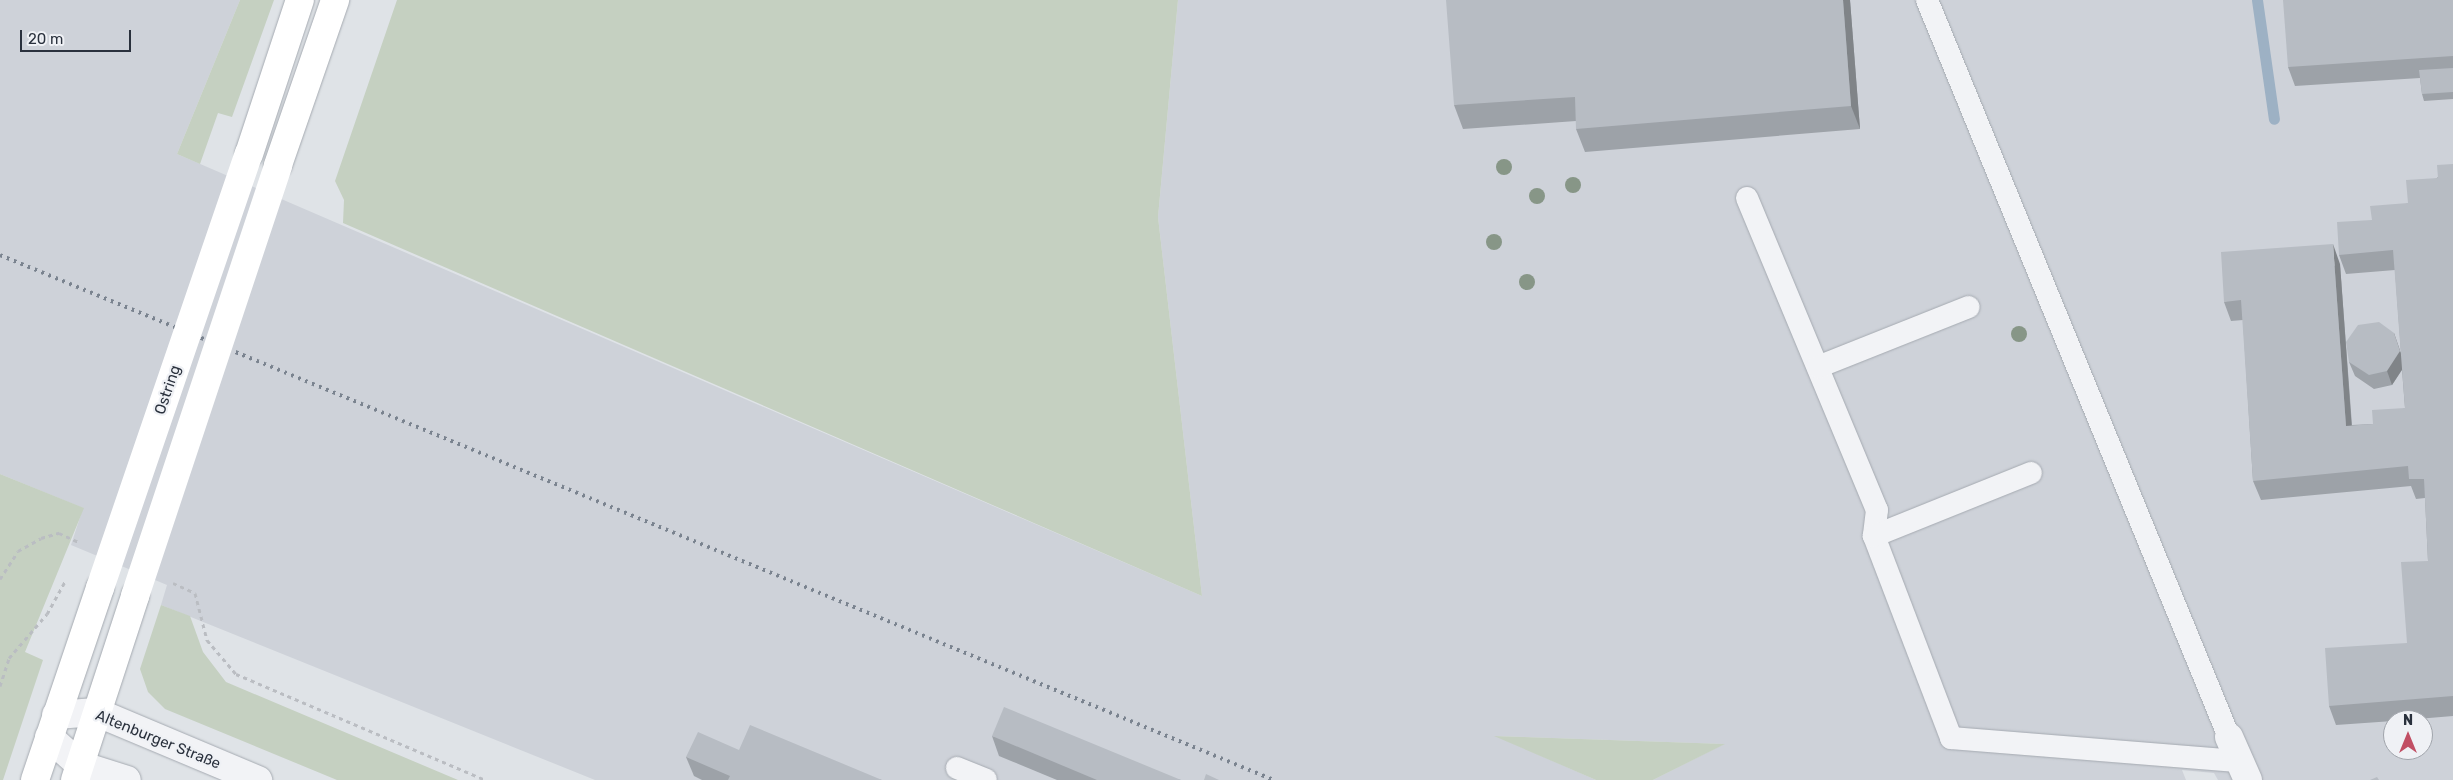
<!DOCTYPE html>
<meta charset="utf-8">
<style>
body{margin:0}
#map{position:relative;width:2453px;height:780px;overflow:hidden;background:#dfe3e7;font-family:Rubik,sans-serif}
div>[style]{position:absolute}
.built>*{inset:0;background:#ced2d9}
.green>*{inset:0;background:#c5d0c1}
.stream>*{height:11px;margin:-5.5px;padding:0 5.5px;transform-origin:5.5px;border-radius:5.5px;background:#9db1c4}
.path>*{height:3px;margin-top:-1.5px;transform-origin:0;background:repeating-linear-gradient(90deg,#babdc2 0 4px,transparent 0 8px)}
.roads{filter:drop-shadow(0 0 1px #a5aab1) drop-shadow(0 0 1px #a5aab1)}
.lane>*{height:22px;margin:-11px;padding:0 11px;transform-origin:11px;border-radius:11px;background:#f2f3f6}
.street>*{height:28px;margin:-14px;padding:0 14px;transform-origin:14px;border-radius:14px;background:#f2f3f6}
.secondary>*{height:28px;margin:-14px;padding:0 14px;transform-origin:14px;border-radius:14px;background:#fff}
.rail>*{height:4px;margin-top:-2px;transform-origin:0;background:repeating-linear-gradient(90deg,#7a838f 0 2.5px,transparent 0 7.5px)}
.secondary-bridge>*{height:28px;margin:-14px;padding:0 14px;transform-origin:14px;border-radius:14px;background:#fff}
.trees>*{width:16px;height:16px;margin:-8px;border-radius:50%;background:#879687}
.wall>*{inset:0;background:#9da2a8}
.shaded-wall>*{inset:0;background:#808488}
.building>*{inset:0;background:#b7bcc3}
span{translate:-50% -50%;white-space:nowrap;text-align:center;line-height:1.15;-webkit-text-stroke:4.5px #eff1f5;paint-order:stroke}
.street-label{font-size:15px;color:#2a313d}
.north{position:absolute;left:2383px;top:710px;width:50px;height:50px;box-sizing:border-box;background:#eff1f5;border:1px solid #a0a4ab;border-radius:50%;rotate:0deg;font-size:14px;font-weight:700;line-height:20px;text-align:center;color:#2a313d}
.north::after{content:'';display:block;margin:auto;width:18px;height:22px;background:#c14f64;clip-path:polygon(50% 0,100% 100%,50% 72%,0 100%)}
.scale{position:absolute;left:20px;top:30px;width:111px;height:22px;box-sizing:border-box;border:2px solid #2a313d;border-top:0;padding-left:6px;font-size:15px;line-height:18px;white-space:nowrap;color:#2a313d;-webkit-text-stroke:4px #eff1f5;paint-order:stroke}
</style>
<div id="map">
<div class="built">
<div style="clip-path:polygon(evenodd,0 0,240px 0,177px 154px,1202px 596px,1158px 217px,1178px 0,2453px 0,2453px 780px,2218px 780px,2214px 773px,2182px 770px,2186px 780px,1653px 780px,1724px 744px,1496px 736px,1596px 780px,595px 780px,161px 605px,167px 585px,71px 545px,83px 508px,0 474px,0 0,2393px 720px,2423px 720px,2423px 750px,2393px 750px,2393px 720px)"></div>
</div>
<div class="green">
<div style="clip-path:polygon(240px 0,274px 0,232px 117px,218px 113px,200px 164px,177px 154px)"></div>
<div style="clip-path:polygon(397px 0,1178px 0,1158px 217px,1202px 596px,343px 223px,344px 200px,335px 181px)"></div>
<div style="clip-path:polygon(0 474px,84px 508px,25px 652px,43px 660px,3px 780px,0 780px)"></div>
<div style="clip-path:polygon(161px 605px,190px 616px,203px 652px,226px 682px,458px 780px,337px 780px,165px 709px,148px 692px,140px 669px)"></div>
<div style="clip-path:polygon(1494px 736px,1725px 744px,1653px 780px,1596px 780px)"></div>
</div>
<div class="stream">
<div style="left:2257px;top:0;width:120px;rotate:81.9deg"></div>
</div>
<div class="path">
<div style="left:0;top:579px;width:33px;rotate:-57deg"></div>
<div style="left:18px;top:551px;width:26px;rotate:-29deg"></div>
<div style="left:41px;top:538px;width:19px;rotate:-16deg"></div>
<div style="left:59px;top:533px;width:23px;rotate:25deg"></div>
<div style="left:173px;top:583px;width:24px;rotate:24deg"></div>
<div style="left:195px;top:593px;width:49px;rotate:75.7deg"></div>
<div style="left:207px;top:640px;width:45px;rotate:49.5deg"></div>
<div style="left:236px;top:674px;width:272px;rotate:23deg"></div>
<div style="left:0;top:686px;width:29px;rotate:-72deg"></div>
<div style="left:9px;top:658px;width:58px;rotate:-49.2deg"></div>
<div style="left:47px;top:614px;width:38px;rotate:-61deg"></div>
</div>
<div class="roads">
<div class="lane">
<div style="left:1927px;top:0;width:796px;rotate:67.72deg"></div>
<div style="left:1747px;top:198px;width:338px;rotate:67.4deg"></div>
<div style="left:1877px;top:510px;width:26px;rotate:97deg"></div>
<div style="left:1874px;top:536px;width:216px;rotate:69.1deg"></div>
<div style="left:1951px;top:738px;width:290px;rotate:4.6deg"></div>
<div style="left:1818px;top:367px;width:162px;rotate:-21.7deg"></div>
<div style="left:1874px;top:536px;width:169px;rotate:-21.9deg"></div>
<div style="left:957px;top:768px;width:31px;rotate:22deg"></div>
</div>
<div class="street">
<div style="left:56px;top:715px;width:40px;rotate:-4.3deg"></div>
<div style="left:96px;top:712px;width:176px;rotate:22.8deg"></div>
<div style="left:49px;top:737px;width:42px;rotate:42.1deg"></div>
<div style="left:80px;top:765px;width:49px;rotate:17.7deg"></div>
<div style="left:2229px;top:737px;width:47px;rotate:66.2deg"></div>
</div>
<div class="secondary">
<div style="left:249px;top:154px;width:162px;rotate:-71.7deg"></div>
<div style="left:278px;top:165px;width:175px;rotate:-70.9deg"></div>
<div style="left:35px;top:780px;width:203px;rotate:-71.3deg"></div>
<div style="left:75px;top:780px;width:194px;rotate:-71.9deg"></div>
</div>
</div>
<div class="rail">
<div style="left:0;top:255px;width:1378px;rotate:22.4deg"></div>
</div>
<div class="secondary-bridge">
<div style="left:100px;top:588px;width:459px;rotate:-71.1deg"></div>
<div style="left:135px;top:596px;width:454px;rotate:-71.6deg"></div>
</div>
<div class="trees">
<div style="left:1504px;top:167px"></div>
<div style="left:1573px;top:185px"></div>
<div style="left:1537px;top:196px"></div>
<div style="left:1494px;top:242px"></div>
<div style="left:1527px;top:282px"></div>
<div style="left:2019px;top:334px"></div>
</div>
<div class="wall">
<div style="clip-path:polygon(1850px 0,1860px 129px,1585px 152px,1576px 129px,1576px 121px,1463px 129px,1454px 105px)"></div>
<div style="clip-path:polygon(2453px 0,2453px 99px,2424px 101px,2422px 94px,2420px 78px,2295px 86px,2288px 67px)"></div>
<div style="clip-path:polygon(2453px 164px,2453px 716px,2405px 720px,2393px 720px,2393px 721px,2336px 725px,2329px 706px,2407px 643px,2428px 561px,2425px 498px,2416px 499px,2411px 486px,2261px 500px,2253px 481px,2243px 320px,2231px 321px,2224px 302px,2340px 264px,2352px 425px,2373px 424px,2405px 408px,2402px 370px,2392px 385px,2374px 389px,2355px 376px,2349px 362px,2401px 352px,2395px 270px,2346px 274px,2339px 255px,2372px 220px,2408px 203px)"></div>
<div style="clip-path:polygon(992px 736px,1181px 780px,1057px 780px,999px 756px)"></div>
<div style="clip-path:polygon(739px 750px,882px 780px,702px 780px,694px 776px,686px 757px)"></div>
</div>
<div class="shaded-wall">
<div style="clip-path:polygon(1843px 0,1850px 0,1860px 129px,1851px 106px)"></div>
<div style="clip-path:polygon(2333px 244px,2340px 264px,2353px 445px,2346px 426px)"></div>
<div style="clip-path:polygon(2394px 333px,2405px 365px,2392px 385px,2387px 371px)"></div>
</div>
<div class="building">
<div style="clip-path:polygon(1446px 0,1843px 0,1851px 106px,1576px 129px,1575px 97px,1454px 105px)"></div>
<div style="clip-path:polygon(2283px 0,2453px 0,2453px 56px,2288px 67px)"></div>
<div style="clip-path:polygon(2453px 68px,2453px 92px,2422px 94px,2419px 70px)"></div>
<div style="clip-path:polygon(2453px 164px,2453px 696px,2329px 706px,2325px 648px,2407px 643px,2401px 562px,2428px 561px,2424px 479px,2409px 479px,2408px 466px,2253px 481px,2241px 300px,2224px 302px,2221px 252px,2333px 244px,2346px 426px,2373px 424px,2372px 410px,2405px 408px,2393px 250px,2339px 255px,2337px 222px,2372px 220px,2370px 206px,2408px 203px,2406px 180px,2438px 178px,2437px 165px)"></div>
<div style="clip-path:polygon(2379px 322px,2394px 333px,2400px 351px,2387px 371px,2369px 375px,2349px 362px,2346px 342px,2358px 325px)"></div>
<div style="clip-path:polygon(1004px 707px,1181px 780px,1097px 780px,992px 736px)"></div>
<div style="clip-path:polygon(750px 725px,882px 780px,728px 780px,730px 776px,686px 757px,698px 732px,739px 750px)"></div>
<div style="clip-path:polygon(1206px 774px,1219px 780px,1204px 780px)"></div>
<div style="clip-path:polygon(2377px 777px,2379px 780px,2370px 780px)"></div>
</div>
<div class="street-label">
<span style="left:168px;top:390px;rotate:-71deg">Ostring</span>
<span style="left:158px;top:740px;rotate:22deg">Altenburger Straße</span>
</div>
<div class="north">N</div>
<div class="scale">20 m</div>
</div>
